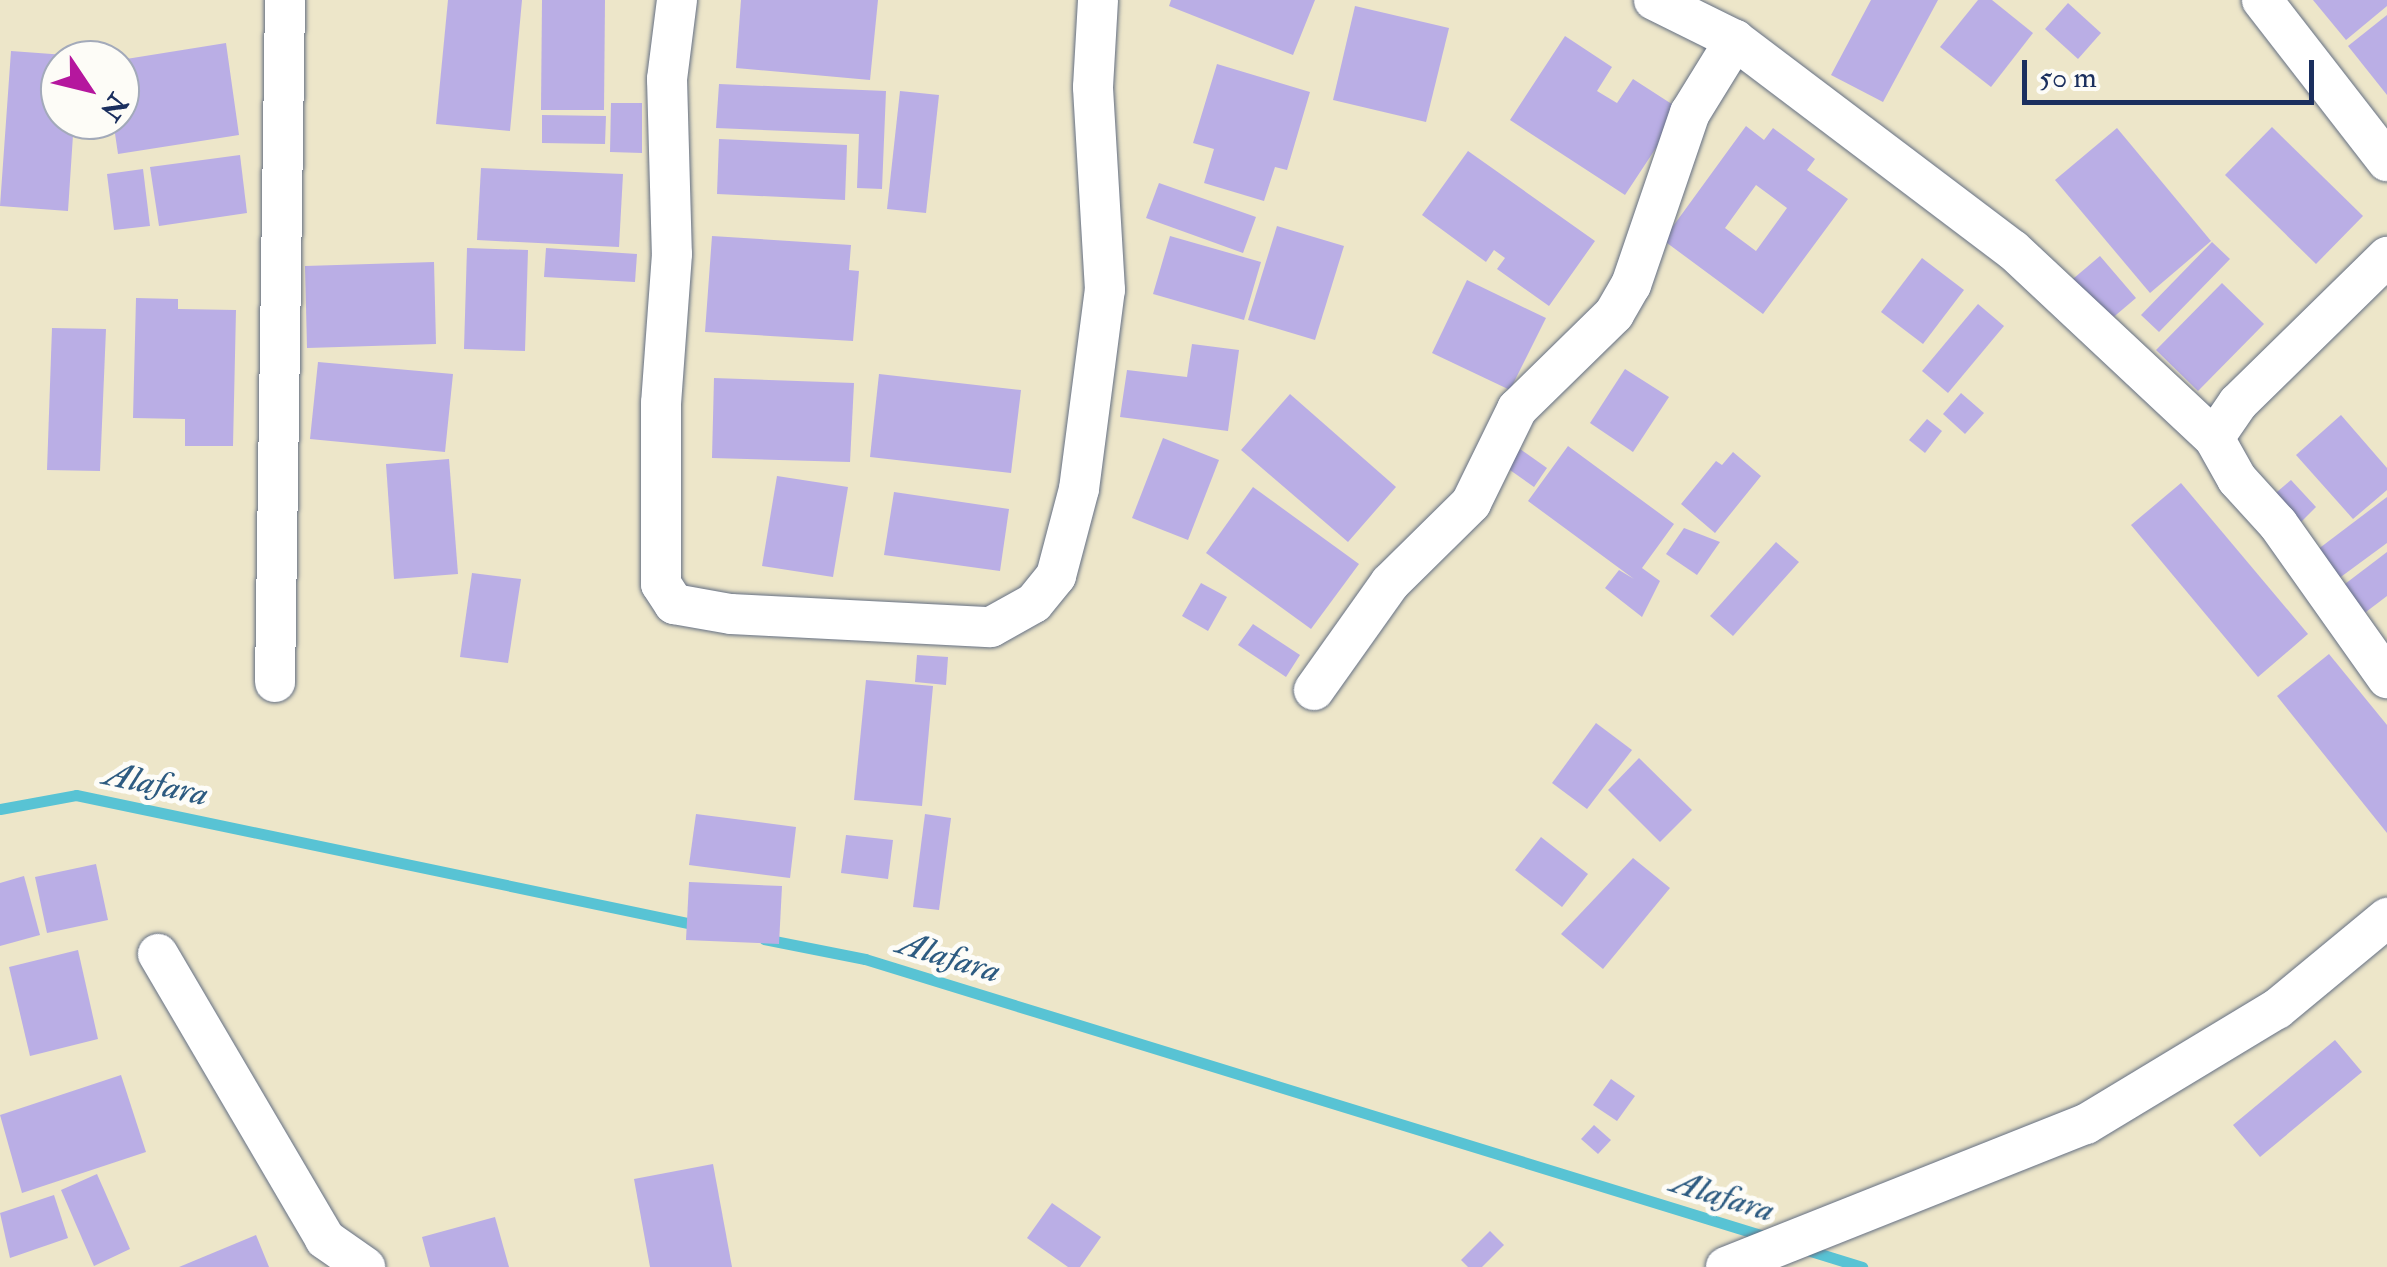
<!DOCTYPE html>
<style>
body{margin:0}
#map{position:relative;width:2387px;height:1267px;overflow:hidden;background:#ede6c9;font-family:"IM FELL Double Pica",serif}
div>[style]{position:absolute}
.stream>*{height:11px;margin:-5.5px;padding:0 5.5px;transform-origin:5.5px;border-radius:5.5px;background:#58c3d4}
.building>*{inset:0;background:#baaee5}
.roads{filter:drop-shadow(0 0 2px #646f83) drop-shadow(0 0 2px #646f83)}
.minor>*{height:40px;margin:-20px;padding:0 20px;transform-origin:20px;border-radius:20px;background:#fff}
span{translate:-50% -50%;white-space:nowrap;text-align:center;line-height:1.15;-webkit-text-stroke:10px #fdfcf7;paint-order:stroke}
.water-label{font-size:35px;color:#2d5b81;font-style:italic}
.north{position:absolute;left:40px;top:40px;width:100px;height:100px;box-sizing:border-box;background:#fdfcf7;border:2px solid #a3aaba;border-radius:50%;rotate:125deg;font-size:28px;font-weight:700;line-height:40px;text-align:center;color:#1b2f5e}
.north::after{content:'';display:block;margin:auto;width:35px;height:45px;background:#b5179e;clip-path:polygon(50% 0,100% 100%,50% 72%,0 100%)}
.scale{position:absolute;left:2022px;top:60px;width:292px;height:45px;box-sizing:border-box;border:5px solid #1b2f5e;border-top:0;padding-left:12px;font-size:30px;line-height:35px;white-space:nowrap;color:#1b2f5e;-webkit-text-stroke:8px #fdfcf7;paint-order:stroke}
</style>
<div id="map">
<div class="stream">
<div style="left:0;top:809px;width:77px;rotate:-10.4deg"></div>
<div style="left:76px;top:795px;width:640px;rotate:11.82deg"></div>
<div style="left:764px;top:939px;width:103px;rotate:11.2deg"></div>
<div style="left:865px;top:959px;width:944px;rotate:17.13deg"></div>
<div style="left:1804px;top:1249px;width:61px;rotate:17.2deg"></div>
</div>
<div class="building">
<div style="clip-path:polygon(448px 0,522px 0,510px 131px,436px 124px)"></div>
<div style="clip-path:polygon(542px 0,605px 0,604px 110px,541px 110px)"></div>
<div style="clip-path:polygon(741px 0,878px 0,870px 80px,736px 68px)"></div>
<div style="clip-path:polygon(1171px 0,1315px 0,1293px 55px,1169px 6px)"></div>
<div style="clip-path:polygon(1871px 0,1938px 0,1883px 102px,1831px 75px)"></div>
<div style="clip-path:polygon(1978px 0,1992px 0,2033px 33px,1991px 87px,1940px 47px)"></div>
<div style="clip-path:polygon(2313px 0,2387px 0,2387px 6px,2346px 40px)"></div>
<div style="clip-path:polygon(2068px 3px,2101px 33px,2078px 59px,2045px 29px)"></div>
<div style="clip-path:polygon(1355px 6px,1449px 28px,1426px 122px,1333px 100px)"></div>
<div style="clip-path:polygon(2387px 15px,2387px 95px,2348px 46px)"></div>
<div style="clip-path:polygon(1565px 36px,1612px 67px,1597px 91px,1617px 103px,1633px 79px,1681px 110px,1625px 195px,1510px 120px)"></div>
<div style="clip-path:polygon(226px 43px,239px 135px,118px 154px,113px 120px,120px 120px,120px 60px)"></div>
<div style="clip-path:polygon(11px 51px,79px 56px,60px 60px,60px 120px,74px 120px,68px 211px,0 206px)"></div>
<div style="clip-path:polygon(1217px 64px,1310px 92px,1287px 170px,1275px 167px,1264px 201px,1204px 183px,1214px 149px,1193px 143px)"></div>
<div style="clip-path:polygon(719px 84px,886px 91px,882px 189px,857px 188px,859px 134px,716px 128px)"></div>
<div style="clip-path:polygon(900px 91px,939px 95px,926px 213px,887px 209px)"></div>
<div style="clip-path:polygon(611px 103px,642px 103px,642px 153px,610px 152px)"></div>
<div style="clip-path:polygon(542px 115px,606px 116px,605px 144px,542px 143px)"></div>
<div style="clip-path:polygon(evenodd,1746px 126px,1764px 140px,1773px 128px,1815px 159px,1807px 170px,1848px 199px,1763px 314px,1663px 240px,1746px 126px,1756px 185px,1787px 208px,1756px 251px,1725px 228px,1756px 185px)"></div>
<div style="clip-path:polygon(2272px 127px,2363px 216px,2316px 264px,2225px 175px)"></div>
<div style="clip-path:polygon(2117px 128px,2211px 241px,2150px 293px,2055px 180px)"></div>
<div style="clip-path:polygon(719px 139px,847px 145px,845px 200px,717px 194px)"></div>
<div style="clip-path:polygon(1468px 151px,1595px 241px,1549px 306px,1497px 269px,1505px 258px,1494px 250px,1486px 262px,1422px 215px)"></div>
<div style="clip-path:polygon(240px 155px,247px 213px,159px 226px,150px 167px)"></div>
<div style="clip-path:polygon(481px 168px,623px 174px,619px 247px,477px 240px)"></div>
<div style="clip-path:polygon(143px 169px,150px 226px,114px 230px,107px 174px)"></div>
<div style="clip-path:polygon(1159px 183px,1256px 217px,1243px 253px,1146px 218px)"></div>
<div style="clip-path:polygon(1277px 226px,1344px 246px,1315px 340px,1248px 320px)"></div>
<div style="clip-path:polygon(712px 236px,851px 245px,849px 270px,859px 271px,853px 341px,705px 332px)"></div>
<div style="clip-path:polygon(1170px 236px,1261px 262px,1244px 320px,1153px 294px)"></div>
<div style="clip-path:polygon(2212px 242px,2230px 259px,2159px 332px,2141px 315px)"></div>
<div style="clip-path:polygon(467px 248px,528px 250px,525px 351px,464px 349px)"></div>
<div style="clip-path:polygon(546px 248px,637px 254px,635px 282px,544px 277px)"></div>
<div style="clip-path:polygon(2100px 256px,2136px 298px,2103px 326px,2067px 284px)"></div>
<div style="clip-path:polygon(1922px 258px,1964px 290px,1923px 344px,1881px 312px)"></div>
<div style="clip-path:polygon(434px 262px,436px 344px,307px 348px,305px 266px)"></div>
<div style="clip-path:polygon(1467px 280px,1546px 318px,1510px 390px,1432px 353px)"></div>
<div style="clip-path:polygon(2222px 283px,2264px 324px,2198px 391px,2156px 350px)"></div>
<div style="clip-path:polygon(136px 298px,178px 299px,178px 309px,236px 310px,233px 446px,185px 446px,185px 419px,133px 418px)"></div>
<div style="clip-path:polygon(1978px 304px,2004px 326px,1948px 393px,1922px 371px)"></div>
<div style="clip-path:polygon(52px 328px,106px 329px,100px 471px,47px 470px)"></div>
<div style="clip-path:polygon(1192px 344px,1239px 350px,1228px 431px,1120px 417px,1127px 370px,1187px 377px)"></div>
<div style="clip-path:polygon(318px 362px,453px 374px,445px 452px,310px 439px)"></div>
<div style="clip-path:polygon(1625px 369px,1669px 397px,1633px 452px,1590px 423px)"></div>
<div style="clip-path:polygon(879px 374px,1021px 390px,1011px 473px,870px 457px)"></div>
<div style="clip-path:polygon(714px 378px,854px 383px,850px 462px,712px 458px)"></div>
<div style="clip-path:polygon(1961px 393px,1984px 413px,1965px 434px,1943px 414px)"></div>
<div style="clip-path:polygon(1290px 394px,1396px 487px,1348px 542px,1241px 450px)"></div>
<div style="clip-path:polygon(2341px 415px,2387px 468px,2387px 490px,2353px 519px,2296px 455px)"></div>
<div style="clip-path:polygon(1927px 419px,1942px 431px,1925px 453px,1909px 440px)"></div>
<div style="clip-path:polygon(1163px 438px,1219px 460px,1188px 540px,1132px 518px)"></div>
<div style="clip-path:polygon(1568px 446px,1674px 524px,1642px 568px,1660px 581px,1642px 617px,1605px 588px,1619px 570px,1634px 579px,1528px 501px)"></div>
<div style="clip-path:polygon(1520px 449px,1547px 468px,1534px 487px,1507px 468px)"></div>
<div style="clip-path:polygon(1733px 452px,1761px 476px,1715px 533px,1681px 504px,1716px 461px,1722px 465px)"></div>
<div style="clip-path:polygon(449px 459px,458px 574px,394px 579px,386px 464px)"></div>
<div style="clip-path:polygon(777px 476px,848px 487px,833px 577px,762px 566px)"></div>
<div style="clip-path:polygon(2291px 480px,2316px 507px,2297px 526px,2270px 498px)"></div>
<div style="clip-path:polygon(2181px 483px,2308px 634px,2258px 677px,2131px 525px)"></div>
<div style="clip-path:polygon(1253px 487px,1359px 564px,1311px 629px,1206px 553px)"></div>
<div style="clip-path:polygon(894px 492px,1009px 509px,1000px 571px,884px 555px)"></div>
<div style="clip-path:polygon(2387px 497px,2387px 543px,2338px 579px,2317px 550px)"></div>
<div style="clip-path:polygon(1684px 528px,1720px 542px,1697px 575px,1666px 554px)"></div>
<div style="clip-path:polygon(1776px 542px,1799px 562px,1733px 636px,1710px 616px)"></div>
<div style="clip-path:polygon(2387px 552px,2387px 596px,2362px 615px,2341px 587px)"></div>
<div style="clip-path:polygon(472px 573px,521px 579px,508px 663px,460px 657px)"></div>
<div style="clip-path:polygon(1201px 583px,1227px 597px,1208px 631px,1182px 616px)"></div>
<div style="clip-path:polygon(1253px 624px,1300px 655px,1286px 677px,1238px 645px)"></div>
<div style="clip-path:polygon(2329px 654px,2387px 725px,2387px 833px,2277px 696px)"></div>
<div style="clip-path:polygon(917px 655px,948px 657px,946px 685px,915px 682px)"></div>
<div style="clip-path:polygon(866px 680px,933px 686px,922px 806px,854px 800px)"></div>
<div style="clip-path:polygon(1596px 723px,1632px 750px,1587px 809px,1552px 783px)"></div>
<div style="clip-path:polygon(1639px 758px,1692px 810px,1660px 842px,1608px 790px)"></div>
<div style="clip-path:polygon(696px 814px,796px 827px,790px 878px,689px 865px)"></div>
<div style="clip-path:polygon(925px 814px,951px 818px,939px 910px,913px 907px)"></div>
<div style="clip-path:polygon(846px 835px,893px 840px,888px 879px,841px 873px)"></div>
<div style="clip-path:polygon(1541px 837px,1588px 874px,1562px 907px,1515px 870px)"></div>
<div style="clip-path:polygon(1633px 858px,1670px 888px,1603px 969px,1561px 934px)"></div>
<div style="clip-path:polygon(96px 864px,108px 920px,47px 933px,35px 877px)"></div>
<div style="clip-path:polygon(24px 876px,40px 935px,0 946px,0 883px)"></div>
<div style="clip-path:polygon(689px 882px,782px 886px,779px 944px,686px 940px)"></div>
<div style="clip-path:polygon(78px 950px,98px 1039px,30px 1056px,9px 967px)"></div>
<div style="clip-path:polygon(2335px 1040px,2362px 1072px,2260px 1157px,2233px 1125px)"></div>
<div style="clip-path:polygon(121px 1075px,146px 1152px,22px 1193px,0 1115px)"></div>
<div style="clip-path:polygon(1611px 1079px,1635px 1096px,1617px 1121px,1593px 1105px)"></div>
<div style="clip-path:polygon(1594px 1125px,1611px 1140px,1598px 1154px,1581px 1139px)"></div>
<div style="clip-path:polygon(713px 1164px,732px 1267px,650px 1267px,634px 1179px)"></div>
<div style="clip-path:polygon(97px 1174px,130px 1249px,94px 1266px,61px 1190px)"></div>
<div style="clip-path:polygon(54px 1195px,68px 1238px,10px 1258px,0 1213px)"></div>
<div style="clip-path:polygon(1052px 1203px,1101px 1237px,1080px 1267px,1068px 1267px,1027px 1238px)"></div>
<div style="clip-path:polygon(495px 1217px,509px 1267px,430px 1267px,422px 1237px)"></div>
<div style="clip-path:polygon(1490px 1231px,1504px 1245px,1482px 1267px,1468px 1267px,1461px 1260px)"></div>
<div style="clip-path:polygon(256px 1235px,269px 1267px,179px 1267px)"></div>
</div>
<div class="roads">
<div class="minor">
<div style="left:677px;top:0;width:80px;rotate:97.2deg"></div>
<div style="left:667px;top:79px;width:175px;rotate:88.4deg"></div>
<div style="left:672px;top:254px;width:149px;rotate:94.2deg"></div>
<div style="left:661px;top:403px;width:181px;rotate:90deg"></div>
<div style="left:661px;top:584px;width:24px;rotate:57deg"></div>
<div style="left:674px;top:604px;width:58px;rotate:10deg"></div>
<div style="left:731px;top:614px;width:260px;rotate:2.9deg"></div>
<div style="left:991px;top:627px;width:49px;rotate:-29.2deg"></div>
<div style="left:1034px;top:603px;width:35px;rotate:-51deg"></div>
<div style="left:1056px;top:576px;width:90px;rotate:-75.2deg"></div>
<div style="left:1079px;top:489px;width:201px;rotate:-82.6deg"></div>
<div style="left:1105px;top:290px;width:203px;rotate:-93.4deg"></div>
<div style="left:1093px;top:87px;width:87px;rotate:-86.7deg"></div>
<div style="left:1654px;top:0;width:90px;rotate:26.3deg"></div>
<div style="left:1735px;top:40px;width:348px;rotate:37.1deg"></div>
<div style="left:2013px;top:250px;width:275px;rotate:43.1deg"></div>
<div style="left:2214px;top:438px;width:47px;rotate:60.7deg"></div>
<div style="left:2237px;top:479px;width:61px;rotate:47.7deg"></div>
<div style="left:2278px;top:524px;width:189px;rotate:54.7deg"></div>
<div style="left:2262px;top:0;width:204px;rotate:52.2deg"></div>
<div style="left:2214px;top:438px;width:42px;rotate:-55.6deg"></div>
<div style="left:2238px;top:403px;width:209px;rotate:-44.4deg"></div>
<div style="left:275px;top:682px;width:682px;rotate:-89.16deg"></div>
<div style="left:1314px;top:690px;width:131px;rotate:-54.6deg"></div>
<div style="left:1390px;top:583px;width:114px;rotate:-44.6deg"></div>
<div style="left:1471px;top:503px;width:105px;rotate:-63.9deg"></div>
<div style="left:1517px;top:409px;width:136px;rotate:-44.4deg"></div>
<div style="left:1614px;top:314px;width:34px;rotate:-60deg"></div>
<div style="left:1631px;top:285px;width:182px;rotate:-71.1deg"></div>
<div style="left:1690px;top:113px;width:86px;rotate:-58.3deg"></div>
<div style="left:158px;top:954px;width:330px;rotate:59.6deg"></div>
<div style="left:325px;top:1239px;width:49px;rotate:35deg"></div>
<div style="left:1726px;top:1267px;width:387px;rotate:-21.7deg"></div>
<div style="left:2086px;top:1124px;width:223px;rotate:-31.1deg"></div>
<div style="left:2277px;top:1009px;width:143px;rotate:-39.6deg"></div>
</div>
</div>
<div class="water-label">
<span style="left:156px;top:784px;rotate:12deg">Alafara</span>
<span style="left:949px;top:957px;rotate:17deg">Alafara</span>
<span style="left:1723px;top:1196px;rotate:17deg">Alafara</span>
</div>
<div class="north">N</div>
<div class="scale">50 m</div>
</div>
